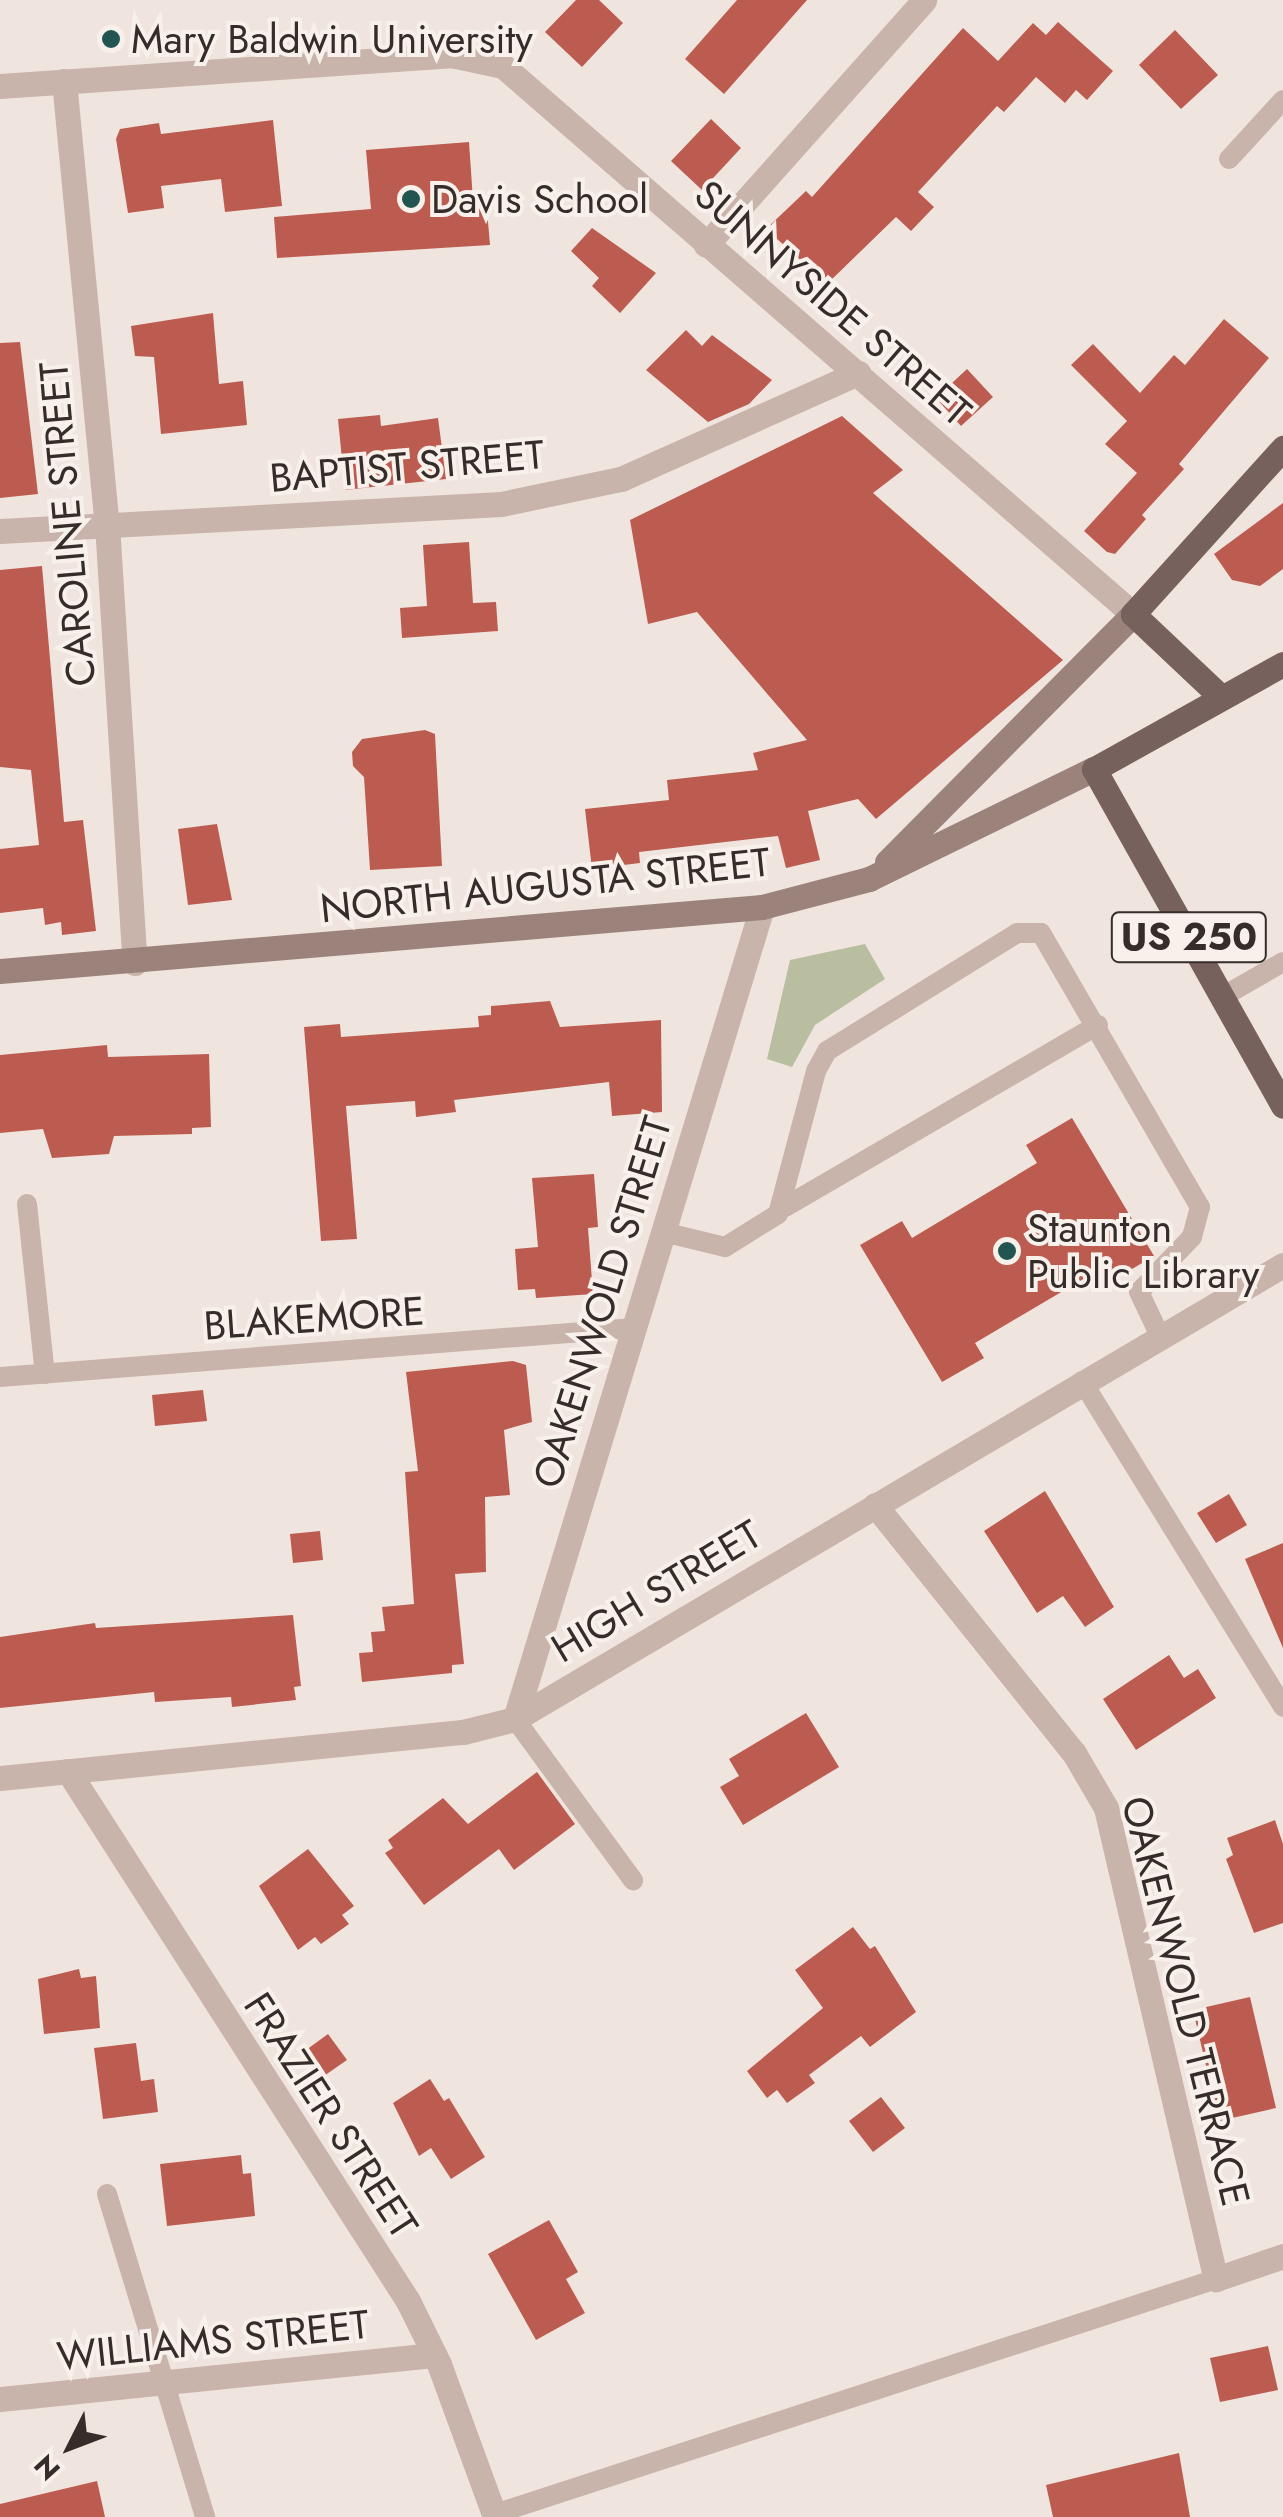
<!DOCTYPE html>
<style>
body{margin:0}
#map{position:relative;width:1283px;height:2517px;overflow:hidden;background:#f0e5de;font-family:Jost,sans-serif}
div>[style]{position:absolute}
.green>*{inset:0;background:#b8be9f}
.building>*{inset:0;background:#bc5c50}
.lane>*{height:20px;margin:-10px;padding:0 10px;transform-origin:10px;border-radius:10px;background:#c8b4ab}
.street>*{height:25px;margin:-12.5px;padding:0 12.5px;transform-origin:12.5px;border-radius:12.5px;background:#c8b4ab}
.secondary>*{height:25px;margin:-12.5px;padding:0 12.5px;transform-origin:12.5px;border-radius:12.5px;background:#9b837c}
.primary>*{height:25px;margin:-12.5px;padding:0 12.5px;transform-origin:12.5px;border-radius:12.5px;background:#77615c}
.dots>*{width:28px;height:28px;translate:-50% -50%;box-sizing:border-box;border:5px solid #f8f0ea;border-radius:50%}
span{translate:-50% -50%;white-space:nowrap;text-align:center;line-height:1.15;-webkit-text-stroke:8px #f8f0ea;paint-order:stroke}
.shield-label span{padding:2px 8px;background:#f8f0ea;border:2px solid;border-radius:8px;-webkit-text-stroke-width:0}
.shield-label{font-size:38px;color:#362c29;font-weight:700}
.poi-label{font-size:40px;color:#362c29}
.left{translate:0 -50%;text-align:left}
.street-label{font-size:40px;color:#362c29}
.north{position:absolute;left:20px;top:2397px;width:100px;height:100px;-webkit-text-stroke:8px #f8f0ea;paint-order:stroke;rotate:228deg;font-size:28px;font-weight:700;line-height:40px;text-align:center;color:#362c29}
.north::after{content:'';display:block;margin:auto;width:35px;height:45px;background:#362c29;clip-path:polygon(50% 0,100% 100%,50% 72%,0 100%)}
</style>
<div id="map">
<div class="green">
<div style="clip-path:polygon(865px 944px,885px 979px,815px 1025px,792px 1067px,767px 1059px,790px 960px)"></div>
</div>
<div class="building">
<div style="clip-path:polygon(576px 0,599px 0,623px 23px,582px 67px,545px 32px)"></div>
<div style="clip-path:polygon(737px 0,807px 0,724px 94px,685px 59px)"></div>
<div style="clip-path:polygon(1058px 22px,1113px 71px,1087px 100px,1076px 90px,1065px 103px,1036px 77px,1004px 112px,997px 106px,918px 192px,934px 207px,911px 231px,896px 217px,827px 284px,766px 229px,806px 191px,812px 197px,963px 28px,998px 61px,1033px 23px,1046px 35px)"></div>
<div style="clip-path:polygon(1175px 30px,1218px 75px,1181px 109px,1139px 65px)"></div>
<div style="clip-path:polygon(711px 119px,741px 148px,702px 190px,671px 161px)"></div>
<div style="clip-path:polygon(273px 120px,282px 206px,225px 212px,221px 179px,161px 186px,164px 208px,128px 213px,116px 139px,120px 129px,159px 123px,161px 134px)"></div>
<div style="clip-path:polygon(469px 142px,473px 200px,486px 198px,490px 245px,277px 258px,274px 217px,371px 209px,366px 150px)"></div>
<div style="clip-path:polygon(592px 228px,656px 273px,620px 313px,592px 286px,599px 278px,571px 251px)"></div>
<div style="clip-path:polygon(213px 313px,219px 384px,243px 381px,247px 425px,161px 434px,154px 357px,135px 356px,131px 326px)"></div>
<div style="clip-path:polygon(1224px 319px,1269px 358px,1179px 464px,1184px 469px,1142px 515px,1146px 519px,1115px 554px,1107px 552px,1084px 531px,1137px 473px,1105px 444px,1127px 421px,1071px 365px,1093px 344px,1140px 393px,1174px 355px,1185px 365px)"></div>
<div style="clip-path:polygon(686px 330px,702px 346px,712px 335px,772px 380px,749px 404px,708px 422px,646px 370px)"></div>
<div style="clip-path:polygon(20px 342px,38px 494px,0 498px,0 343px)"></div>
<div style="clip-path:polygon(967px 369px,993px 397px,961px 426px,936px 398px)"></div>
<div style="clip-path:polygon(380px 415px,381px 426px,438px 418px,446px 479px,345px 490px,338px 419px)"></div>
<div style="clip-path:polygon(842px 416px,903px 470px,873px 493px,1063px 660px,876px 819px,858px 799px,808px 811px,820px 860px,786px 868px,778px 836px,639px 852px,640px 863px,592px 869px,585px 809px,669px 800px,667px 780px,758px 770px,753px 753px,807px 740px,697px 612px,648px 624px,630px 520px)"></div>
<div style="clip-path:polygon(1283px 503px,1283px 569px,1260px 586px,1232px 580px,1214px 554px)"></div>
<div style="clip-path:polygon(469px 542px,473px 603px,496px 602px,498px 631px,402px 638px,400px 608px,427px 606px,423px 545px)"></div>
<div style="clip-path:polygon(42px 566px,64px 822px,83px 820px,96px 931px,62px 935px,61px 922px,45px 925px,43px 908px,0 913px,0 849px,39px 845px,31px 770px,0 767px,0 570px)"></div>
<div style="clip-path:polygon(425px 730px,435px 734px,442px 866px,370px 870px,364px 777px,353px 766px,352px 752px,362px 739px)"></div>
<div style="clip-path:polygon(217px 824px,232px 900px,188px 905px,178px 829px)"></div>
<div style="clip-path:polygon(550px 1001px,560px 1027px,661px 1020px,662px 1112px,612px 1116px,609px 1082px,454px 1100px,456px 1112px,416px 1117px,415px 1101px,346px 1106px,357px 1239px,321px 1241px,304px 1027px,340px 1024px,341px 1037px,479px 1027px,478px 1016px,491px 1015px,491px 1006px)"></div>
<div style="clip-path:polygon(107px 1045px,108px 1057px,209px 1054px,211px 1127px,192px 1128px,192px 1134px,114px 1136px,109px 1154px,52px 1158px,43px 1129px,0 1133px,0 1055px)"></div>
<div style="clip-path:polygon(1072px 1118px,1154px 1256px,1110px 1282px,1102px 1268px,975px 1343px,984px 1358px,942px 1382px,860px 1245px,902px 1221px,912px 1238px,1037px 1163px,1026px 1145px)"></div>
<div style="clip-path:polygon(594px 1174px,598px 1227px,588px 1228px,593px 1294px,536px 1298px,535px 1289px,518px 1290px,515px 1249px,538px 1247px,532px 1178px)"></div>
<div style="clip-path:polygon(513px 1361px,526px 1365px,532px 1422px,504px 1430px,510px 1495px,485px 1497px,486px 1572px,455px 1574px,464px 1664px,452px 1665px,452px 1673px,362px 1682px,359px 1653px,373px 1652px,371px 1632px,385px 1631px,382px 1607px,414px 1604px,405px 1472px,418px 1471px,406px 1372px)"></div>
<div style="clip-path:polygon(203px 1390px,207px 1421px,155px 1426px,152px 1395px)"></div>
<div style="clip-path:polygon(1045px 1491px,1114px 1607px,1085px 1627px,1063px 1596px,1037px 1613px,984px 1531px)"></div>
<div style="clip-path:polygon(1229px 1494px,1247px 1525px,1216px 1543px,1197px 1513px)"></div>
<div style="clip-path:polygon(320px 1531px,323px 1560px,293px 1563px,290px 1534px)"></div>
<div style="clip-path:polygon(1283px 1543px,1283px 1648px,1245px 1559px)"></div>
<div style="clip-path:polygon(293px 1615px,301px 1686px,294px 1687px,296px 1700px,232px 1707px,231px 1697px,155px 1702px,154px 1692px,0 1708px,0 1637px,95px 1623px,96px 1628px)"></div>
<div style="clip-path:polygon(1169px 1655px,1184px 1678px,1198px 1669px,1216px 1698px,1136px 1750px,1103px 1699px)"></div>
<div style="clip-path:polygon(806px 1713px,839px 1767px,743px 1825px,720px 1787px,739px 1776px,729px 1759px)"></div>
<div style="clip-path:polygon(537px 1772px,575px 1824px,514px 1870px,499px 1849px,424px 1905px,385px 1853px,393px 1848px,388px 1840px,443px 1798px,468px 1824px)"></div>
<div style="clip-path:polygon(1275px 1820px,1283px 1844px,1283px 1923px,1254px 1933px,1226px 1859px,1233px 1855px,1227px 1838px)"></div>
<div style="clip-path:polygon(308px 1849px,354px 1906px,342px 1915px,349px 1924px,321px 1944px,315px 1937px,298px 1950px,259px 1886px)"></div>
<div style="clip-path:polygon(853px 1927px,870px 1949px,875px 1946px,916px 2012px,870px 2047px,861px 2036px,809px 2075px,815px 2083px,787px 2103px,777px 2090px,767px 2098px,747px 2071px,823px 2008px,795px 1970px)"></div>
<div style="clip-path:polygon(79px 1969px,81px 1978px,96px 1976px,100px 2028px,44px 2034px,38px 1979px)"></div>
<div style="clip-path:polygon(1250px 1997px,1276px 2108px,1219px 2121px,1193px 2010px)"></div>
<div style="clip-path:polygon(328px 2034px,347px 2060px,321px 2078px,302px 2053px)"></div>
<div style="clip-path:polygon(136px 2043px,141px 2081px,154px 2079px,158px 2112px,103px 2119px,94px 2048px)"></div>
<div style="clip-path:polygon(430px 2079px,444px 2101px,449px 2098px,485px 2157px,451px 2179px,431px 2148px,419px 2156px,393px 2103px)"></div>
<div style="clip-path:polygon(881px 2097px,905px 2128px,873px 2152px,849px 2121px)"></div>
<div style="clip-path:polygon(241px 2155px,243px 2174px,251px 2173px,255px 2216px,167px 2226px,160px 2164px)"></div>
<div style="clip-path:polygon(549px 2220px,578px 2272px,566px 2279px,585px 2313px,536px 2340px,488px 2254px)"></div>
<div style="clip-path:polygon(1268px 2346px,1278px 2390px,1220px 2402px,1210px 2358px)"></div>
<div style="clip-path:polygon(1179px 2453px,1190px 2517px,1053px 2517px,1046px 2485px)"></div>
<div style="clip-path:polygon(97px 2481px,105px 2517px,0 2517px,0 2504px)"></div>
</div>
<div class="lane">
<div style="left:1229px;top:159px;width:80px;rotate:-47.5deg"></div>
<div style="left:1222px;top:997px;width:70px;rotate:-29.8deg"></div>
<div style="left:27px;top:1204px;width:171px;rotate:84deg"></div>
<div style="left:785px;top:1207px;width:362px;rotate:-30.2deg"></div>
<div style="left:663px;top:1232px;width:64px;rotate:13.6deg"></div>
<div style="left:725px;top:1247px;width:62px;rotate:-31.9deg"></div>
<div style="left:778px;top:1214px;width:148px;rotate:-75.1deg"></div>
<div style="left:816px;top:1071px;width:23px;rotate:-61deg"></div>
<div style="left:827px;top:1051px;width:224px;rotate:-31.8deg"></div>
<div style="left:1017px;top:933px;width:24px"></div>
<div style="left:1041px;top:933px;width:317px;rotate:59.9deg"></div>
<div style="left:1200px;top:1207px;width:31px;rotate:105deg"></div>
<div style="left:1192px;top:1237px;width:76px;rotate:133.9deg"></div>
<div style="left:1139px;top:1292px;width:49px;rotate:64.5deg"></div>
<div style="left:0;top:1377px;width:636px;rotate:-4.42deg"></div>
<div style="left:1082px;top:1381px;width:383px;rotate:58.3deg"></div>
<div style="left:515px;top:1719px;width:200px;rotate:53.8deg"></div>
<div style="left:107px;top:2194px;width:338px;rotate:73.1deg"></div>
<div style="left:495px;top:2514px;width:758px;rotate:-18.05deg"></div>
</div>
<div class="street">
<div style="left:64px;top:81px;width:445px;rotate:84.5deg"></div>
<div style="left:107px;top:524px;width:440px;rotate:86.4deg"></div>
<div style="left:0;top:86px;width:452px;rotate:-3.9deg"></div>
<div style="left:451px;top:55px;width:53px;rotate:11.9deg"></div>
<div style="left:503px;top:66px;width:835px;rotate:41.02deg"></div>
<div style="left:706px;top:245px;width:328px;rotate:-48.3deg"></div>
<div style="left:0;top:531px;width:502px;rotate:-3.08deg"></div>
<div style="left:501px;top:504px;width:123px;rotate:-11.8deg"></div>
<div style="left:621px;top:479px;width:260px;rotate:-24.1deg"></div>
<div style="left:875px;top:1505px;width:318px;rotate:51.3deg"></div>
<div style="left:1074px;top:1753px;width:64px;rotate:59.8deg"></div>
<div style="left:1106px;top:1808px;width:484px;rotate:76.9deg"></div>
<div style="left:1216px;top:2279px;width:71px;rotate:-18.9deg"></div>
<div style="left:515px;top:1719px;width:849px;rotate:-73.08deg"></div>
<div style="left:68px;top:1771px;width:630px;rotate:57.32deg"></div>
<div style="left:408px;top:2301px;width:70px;rotate:63.8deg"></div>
<div style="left:439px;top:2364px;width:163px;rotate:69.9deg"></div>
<div style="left:0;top:1778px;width:465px;rotate:-5.7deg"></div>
<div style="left:463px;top:1732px;width:54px;rotate:-14deg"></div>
<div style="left:515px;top:1719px;width:892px;rotate:-30.59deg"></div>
<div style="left:0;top:2399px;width:436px;rotate:-5.8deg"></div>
</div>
<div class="secondary">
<div style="left:887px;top:862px;width:349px;rotate:-45.2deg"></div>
<div style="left:0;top:971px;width:765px;rotate:-4.8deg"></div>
<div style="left:762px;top:907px;width:111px;rotate:-14.7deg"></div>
<div style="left:869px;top:879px;width:250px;rotate:-26.1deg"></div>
</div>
<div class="primary">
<div style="left:1283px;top:664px;width:216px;rotate:150.9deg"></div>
<div style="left:1094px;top:769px;width:386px;rotate:60.7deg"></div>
<div style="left:1221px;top:697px;width:121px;rotate:-136.7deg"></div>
<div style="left:1133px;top:614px;width:224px;rotate:-47.9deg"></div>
</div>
<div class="dots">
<div style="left:111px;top:39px;background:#225451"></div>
<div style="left:411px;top:199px;background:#225451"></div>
<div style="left:1007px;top:1251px;background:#225451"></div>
</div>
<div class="shield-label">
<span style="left:1189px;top:937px">US 250</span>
</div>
<div class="poi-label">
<span class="left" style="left:131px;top:39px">Mary Baldwin University</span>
<span class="left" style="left:431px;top:199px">Davis School</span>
<span class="left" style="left:1027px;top:1251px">Staunton<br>Public Library</span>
</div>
<div class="street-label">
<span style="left:833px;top:303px;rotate:41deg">SUNNYSIDE STREET</span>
<span style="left:407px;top:466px;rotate:-5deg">BAPTIST STREET</span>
<span style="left:67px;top:524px;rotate:-95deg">CAROLINE STREET</span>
<span style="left:545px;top:885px;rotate:-6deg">NORTH AUGUSTA STREET</span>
<span style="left:602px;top:1302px;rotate:-73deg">OAKENWOLD STREET</span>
<span style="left:314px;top:1318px;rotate:-4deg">BLAKEMORE</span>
<span style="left:656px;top:1591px;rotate:-31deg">HIGH STREET</span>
<span style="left:1186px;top:2001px;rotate:76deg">OAKENWOLD TERRACE</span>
<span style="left:331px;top:2115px;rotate:57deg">FRAZIER STREET</span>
<span style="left:213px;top:2340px;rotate:-6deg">WILLIAMS STREET</span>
</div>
<div class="north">N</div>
</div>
